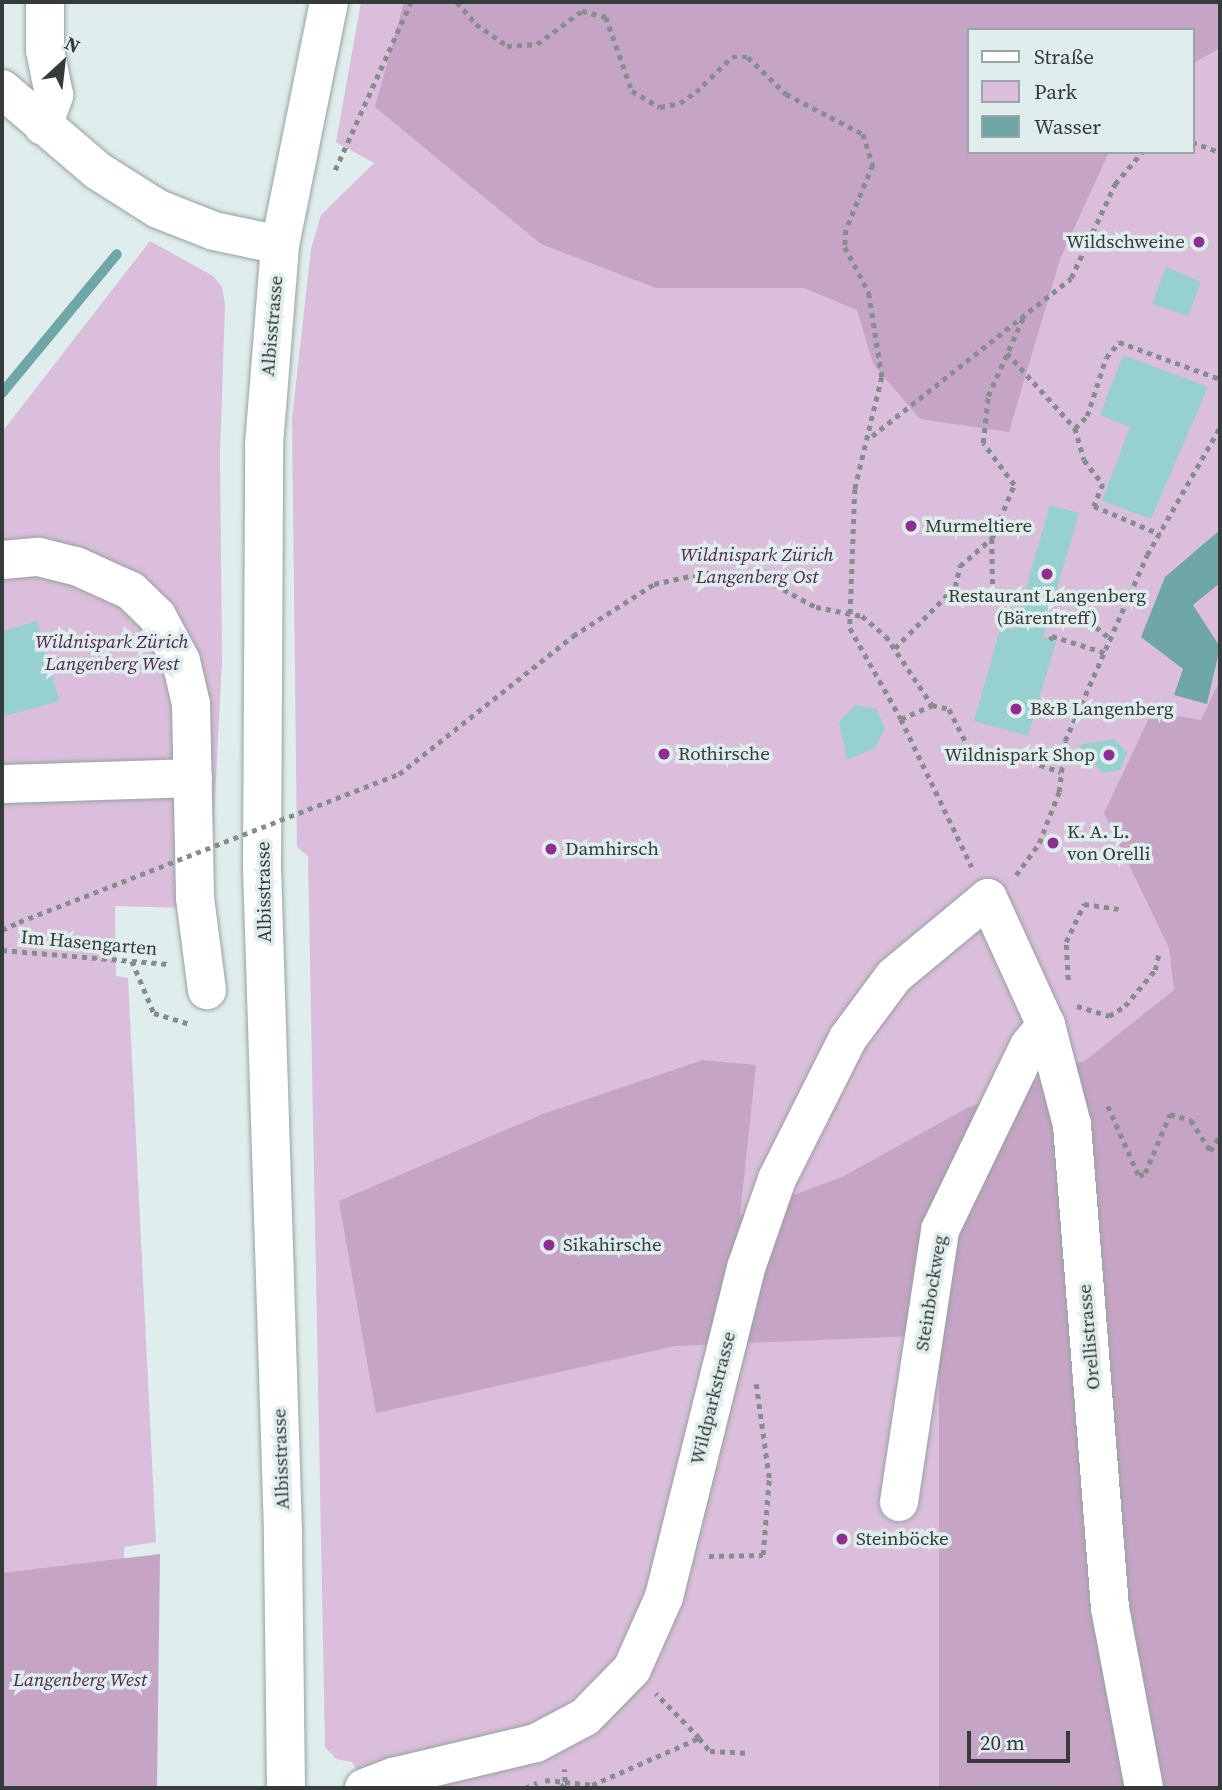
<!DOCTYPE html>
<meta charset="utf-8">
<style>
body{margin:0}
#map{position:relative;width:1222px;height:1790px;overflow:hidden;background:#dfedec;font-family:"Source Serif 4",serif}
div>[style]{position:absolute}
.green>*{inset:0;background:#dbbedb}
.forest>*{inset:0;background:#c6a4c6}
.water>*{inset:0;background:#6ea7a6}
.stream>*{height:10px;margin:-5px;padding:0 5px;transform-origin:5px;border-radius:5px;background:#6ea7a6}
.building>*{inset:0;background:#96d0cf}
.path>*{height:4.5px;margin-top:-2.25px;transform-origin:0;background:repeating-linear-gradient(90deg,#858e8d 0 5px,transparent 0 10px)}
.roads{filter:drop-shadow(0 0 2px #96a2a2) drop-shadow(0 0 2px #96a2a2)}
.minor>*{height:38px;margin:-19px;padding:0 19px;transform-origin:19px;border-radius:19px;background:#fff}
.major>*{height:38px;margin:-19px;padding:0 19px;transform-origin:19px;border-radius:19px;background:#fff}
.path-bridge>*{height:4.5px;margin-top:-2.25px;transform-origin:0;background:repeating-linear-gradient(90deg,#858e8d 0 5px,transparent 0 10px)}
.dots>*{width:19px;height:19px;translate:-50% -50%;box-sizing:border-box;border:4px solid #dfedec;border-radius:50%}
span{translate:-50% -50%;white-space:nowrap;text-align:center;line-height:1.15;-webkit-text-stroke:7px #dfedec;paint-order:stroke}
.poi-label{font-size:19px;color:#353a3a}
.right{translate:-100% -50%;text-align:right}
.left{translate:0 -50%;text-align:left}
.street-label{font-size:19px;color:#353a3a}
.park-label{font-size:19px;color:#4f2551;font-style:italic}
.frame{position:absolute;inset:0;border:4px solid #353a3a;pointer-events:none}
.legend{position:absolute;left:967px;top:28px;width:228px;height:126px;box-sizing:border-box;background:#dfedec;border:2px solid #9ba5a5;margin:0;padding:9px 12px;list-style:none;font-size:21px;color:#353a3a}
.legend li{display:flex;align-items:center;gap:14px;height:35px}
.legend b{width:35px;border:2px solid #9ba5a5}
.north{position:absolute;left:28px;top:28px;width:70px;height:70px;-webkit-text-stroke:5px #dfedec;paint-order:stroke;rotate:27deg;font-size:19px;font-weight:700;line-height:28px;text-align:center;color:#353a3a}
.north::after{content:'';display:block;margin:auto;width:24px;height:32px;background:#353a3a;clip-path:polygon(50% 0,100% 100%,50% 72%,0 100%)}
.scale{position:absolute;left:967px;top:1731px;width:103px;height:32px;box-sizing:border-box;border:4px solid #353a3a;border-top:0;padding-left:9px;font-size:21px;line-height:24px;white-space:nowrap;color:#353a3a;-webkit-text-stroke:5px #dfedec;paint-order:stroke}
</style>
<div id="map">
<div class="green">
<div style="clip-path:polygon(evenodd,361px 2px,1220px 2px,1220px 1788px,367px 1788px,352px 1762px,336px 1759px,325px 1747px,308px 856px,297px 847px,292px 419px,311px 249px,321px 215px,374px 163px,336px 142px,361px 2px,968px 30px,1192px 30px,1192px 152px,968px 152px,968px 30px)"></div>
<div style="clip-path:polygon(150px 241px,213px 276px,222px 287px,225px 305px,220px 454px,222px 661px,210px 898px,183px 908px,115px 906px,116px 976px,128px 978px,156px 1542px,124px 1547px,128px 1788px,2px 1788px,2px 432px)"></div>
</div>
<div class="forest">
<div style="clip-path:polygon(404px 2px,1220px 2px,1220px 48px,1192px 64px,1192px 30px,968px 30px,968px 152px,1109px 152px,1060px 259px,1009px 432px,920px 419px,873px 364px,857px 310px,804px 288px,656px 288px,541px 244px,375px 107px)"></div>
<div style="clip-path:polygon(1220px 680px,1220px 1788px,939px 1788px,939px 1335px,675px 1346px,376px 1413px,339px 1201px,543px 1114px,703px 1060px,756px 1065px,740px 1215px,842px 1177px,965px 1109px,1086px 1060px,1174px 990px,1169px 948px,1104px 813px,1152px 712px,1201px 720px)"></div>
<div style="clip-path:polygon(160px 1554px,157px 1788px,2px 1788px,2px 1573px)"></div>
</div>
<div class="water">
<div style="clip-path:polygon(1220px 530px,1220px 583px,1193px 605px,1220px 647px,1207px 704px,1174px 695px,1183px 669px,1141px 637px,1165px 577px)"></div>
</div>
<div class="stream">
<div style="left:2px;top:393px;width:180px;rotate:-50.4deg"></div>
</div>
<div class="building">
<div style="clip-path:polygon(1166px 267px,1201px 282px,1188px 316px,1152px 304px)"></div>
<div style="clip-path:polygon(1123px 355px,1208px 387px,1151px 519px,1102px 501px,1130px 427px,1100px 415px)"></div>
<div style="clip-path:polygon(1050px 505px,1079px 513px,1043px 637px,1056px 642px,1028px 736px,974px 721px,1001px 626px,1014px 630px)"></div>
<div style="clip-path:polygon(37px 621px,59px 701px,2px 717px,2px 631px)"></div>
<div style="clip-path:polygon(855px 705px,876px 709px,885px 728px,875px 748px,847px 760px,839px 722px)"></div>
<div style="clip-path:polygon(1115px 739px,1127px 753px,1120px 770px,1103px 773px,1077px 745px)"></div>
</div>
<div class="path">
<div style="left:457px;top:2px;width:29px;rotate:49deg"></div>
<div style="left:476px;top:24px;width:38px;rotate:35deg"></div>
<div style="left:507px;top:46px;width:30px;rotate:-4deg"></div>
<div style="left:537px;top:44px;width:56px;rotate:-36.3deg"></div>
<div style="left:582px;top:11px;width:25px;rotate:14deg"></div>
<div style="left:606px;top:17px;width:78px;rotate:70.6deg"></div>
<div style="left:632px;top:91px;width:32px;rotate:30deg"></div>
<div style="left:660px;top:107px;width:20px;rotate:-11deg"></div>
<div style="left:680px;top:103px;width:19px;rotate:-35deg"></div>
<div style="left:696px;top:92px;width:50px;rotate:-44.2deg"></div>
<div style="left:732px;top:57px;width:16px"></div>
<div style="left:748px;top:57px;width:53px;rotate:44.2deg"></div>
<div style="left:786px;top:94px;width:87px;rotate:27.5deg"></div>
<div style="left:863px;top:134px;width:33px;rotate:72deg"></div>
<div style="left:873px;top:165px;width:70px;rotate:112.6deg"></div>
<div style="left:846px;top:230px;width:17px;rotate:93deg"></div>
<div style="left:845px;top:247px;width:52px;rotate:62.4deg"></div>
<div style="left:869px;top:293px;width:85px;rotate:81.2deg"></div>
<div style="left:882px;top:377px;width:115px;rotate:103.6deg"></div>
<div style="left:855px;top:489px;width:139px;rotate:92.1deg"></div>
<div style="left:850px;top:628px;width:104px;rotate:60.7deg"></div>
<div style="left:901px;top:719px;width:164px;rotate:64.4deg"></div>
<div style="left:1192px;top:142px;width:30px;rotate:20deg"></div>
<div style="left:335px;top:170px;width:184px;rotate:-65.7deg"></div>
<div style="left:1007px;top:353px;width:101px;rotate:47.8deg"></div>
<div style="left:1075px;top:428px;width:17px;rotate:-45deg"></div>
<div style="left:1087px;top:416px;width:61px;rotate:-71.9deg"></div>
<div style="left:1106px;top:358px;width:21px;rotate:-51deg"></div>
<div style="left:1119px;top:342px;width:108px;rotate:20.1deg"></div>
<div style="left:1075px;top:428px;width:33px;rotate:74deg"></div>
<div style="left:1084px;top:460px;width:31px;rotate:52deg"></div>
<div style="left:1103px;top:484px;width:24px;rotate:112deg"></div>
<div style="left:1094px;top:506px;width:72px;rotate:23deg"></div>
<div style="left:872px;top:436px;width:254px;rotate:-38.4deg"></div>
<div style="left:1071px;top:278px;width:104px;rotate:-64.9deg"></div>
<div style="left:1115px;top:184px;width:42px;rotate:-49.8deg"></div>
<div style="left:992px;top:539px;width:63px;rotate:89.1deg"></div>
<div style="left:1050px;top:615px;width:48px;rotate:14.6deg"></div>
<div style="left:1096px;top:627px;width:21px;rotate:39deg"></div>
<div style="left:1050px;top:640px;width:4px;rotate:-63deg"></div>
<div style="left:1052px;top:636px;width:57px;rotate:17.5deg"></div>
<div style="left:895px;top:648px;width:86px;rotate:-45.5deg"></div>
<div style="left:955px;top:587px;width:22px;rotate:-77deg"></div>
<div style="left:960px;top:566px;width:43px;rotate:-41.2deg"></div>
<div style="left:992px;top:538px;width:57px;rotate:-67.5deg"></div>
<div style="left:1014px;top:485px;width:52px;rotate:-126.4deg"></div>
<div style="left:983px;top:443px;width:47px;rotate:-83.9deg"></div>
<div style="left:988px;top:396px;width:85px;rotate:-65.8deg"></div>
<div style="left:901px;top:719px;width:34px;rotate:-24deg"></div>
<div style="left:399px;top:774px;width:222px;rotate:-38.4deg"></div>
<div style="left:573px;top:636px;width:96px;rotate:-32.7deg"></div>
<div style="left:654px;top:584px;width:51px;rotate:-12.4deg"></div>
<div style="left:704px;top:573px;width:34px"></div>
<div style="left:738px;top:573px;width:29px;rotate:14deg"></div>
<div style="left:766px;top:580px;width:57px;rotate:28.4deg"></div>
<div style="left:816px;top:607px;width:47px;rotate:11.1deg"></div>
<div style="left:862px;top:616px;width:31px;rotate:40deg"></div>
<div style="left:886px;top:636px;width:83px;rotate:56.3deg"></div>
<div style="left:932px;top:705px;width:17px;rotate:13deg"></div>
<div style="left:949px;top:709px;width:46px;rotate:62.9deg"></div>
<div style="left:970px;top:750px;width:19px;rotate:25deg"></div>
<div style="left:987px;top:758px;width:16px;rotate:-22deg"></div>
<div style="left:1002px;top:752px;width:62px;rotate:18.7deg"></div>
<div style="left:1016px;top:875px;width:39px;rotate:-54deg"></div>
<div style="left:1039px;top:843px;width:55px;rotate:-68.6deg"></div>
<div style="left:1059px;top:792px;width:51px;rotate:-83.3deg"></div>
<div style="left:1065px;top:741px;width:203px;rotate:-66.2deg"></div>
<div style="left:1147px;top:555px;width:147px;rotate:-60.3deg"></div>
<div style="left:2px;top:930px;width:19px;rotate:-25deg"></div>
<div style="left:2px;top:950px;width:167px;rotate:4.8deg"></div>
<div style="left:132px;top:961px;width:56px;rotate:67.1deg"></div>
<div style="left:154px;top:1013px;width:38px;rotate:17deg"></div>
<div style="left:1068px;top:980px;width:38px;rotate:-93deg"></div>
<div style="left:1066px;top:942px;width:42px;rotate:-64.7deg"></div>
<div style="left:1084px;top:904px;width:35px;rotate:8deg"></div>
<div style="left:1077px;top:1006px;width:34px;rotate:17deg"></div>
<div style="left:1109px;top:1016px;width:19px;rotate:-32deg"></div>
<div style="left:1125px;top:1006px;width:47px;rotate:-50.2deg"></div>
<div style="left:1155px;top:970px;width:18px;rotate:-77deg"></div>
<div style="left:1108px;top:1106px;width:77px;rotate:66.1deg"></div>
<div style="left:1139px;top:1176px;width:7px;rotate:-27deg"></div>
<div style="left:1145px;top:1173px;width:64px;rotate:-67deg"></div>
<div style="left:1170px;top:1114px;width:22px;rotate:16deg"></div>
<div style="left:1191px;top:1120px;width:36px;rotate:58deg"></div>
<div style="left:1210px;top:1151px;width:19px;rotate:-58deg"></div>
<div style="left:709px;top:1556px;width:54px;rotate:-1.1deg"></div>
<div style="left:763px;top:1555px;width:77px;rotate:-85.5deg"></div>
<div style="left:769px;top:1478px;width:95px;rotate:-97.9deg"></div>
<div style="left:699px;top:1738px;width:17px;rotate:50deg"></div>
<div style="left:710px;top:1751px;width:40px;rotate:2.9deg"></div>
<div style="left:545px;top:1780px;width:20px;rotate:6deg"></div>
<div style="left:565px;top:1782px;width:13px;rotate:-94deg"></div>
<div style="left:525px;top:1788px;width:13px;rotate:-23deg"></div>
<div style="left:561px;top:1788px;width:7px;rotate:-56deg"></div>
<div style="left:565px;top:1782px;width:27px;rotate:6deg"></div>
<div style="left:592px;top:1785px;width:117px;rotate:-23.7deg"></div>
<div style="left:699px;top:1738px;width:62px;rotate:-134.3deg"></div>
</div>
<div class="roads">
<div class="minor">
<div style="left:2px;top:89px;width:126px;rotate:40.5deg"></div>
<div style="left:98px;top:171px;width:71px;rotate:32.3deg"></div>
<div style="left:158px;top:209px;width:60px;rotate:21.4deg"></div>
<div style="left:214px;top:231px;width:67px;rotate:12deg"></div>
<div style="left:43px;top:126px;width:33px;rotate:-70deg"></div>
<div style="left:54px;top:95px;width:46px;rotate:-101.3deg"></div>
<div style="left:45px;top:50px;width:48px;rotate:-90deg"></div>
<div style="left:2px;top:560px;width:37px;rotate:-5deg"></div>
<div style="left:39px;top:557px;width:38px;rotate:14deg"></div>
<div style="left:76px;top:566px;width:60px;rotate:24.4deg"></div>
<div style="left:131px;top:591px;width:36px;rotate:44deg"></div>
<div style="left:157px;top:616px;width:51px;rotate:61.9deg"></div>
<div style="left:181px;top:661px;width:44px;rotate:76.9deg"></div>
<div style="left:191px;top:704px;width:194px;rotate:88.8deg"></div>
<div style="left:195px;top:898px;width:93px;rotate:82.6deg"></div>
<div style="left:2px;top:784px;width:191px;rotate:-1.8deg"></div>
<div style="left:899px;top:1502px;width:275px;rotate:-81.4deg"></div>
<div style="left:940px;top:1230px;width:204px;rotate:-64.2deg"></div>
<div style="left:1029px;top:1046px;width:27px;rotate:-51deg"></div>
<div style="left:364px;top:1788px;width:31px;rotate:-21deg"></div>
<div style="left:393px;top:1777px;width:147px;rotate:-13.4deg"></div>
<div style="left:536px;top:1743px;width:55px;rotate:-28deg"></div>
<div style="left:585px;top:1717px;width:67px;rotate:-45.6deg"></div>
<div style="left:632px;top:1669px;width:79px;rotate:-66deg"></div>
<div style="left:664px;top:1597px;width:339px;rotate:-76deg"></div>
<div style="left:746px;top:1268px;width:94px;rotate:-70.8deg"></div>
<div style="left:777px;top:1179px;width:158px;rotate:-63.3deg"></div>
<div style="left:848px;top:1038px;width:77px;rotate:-53.4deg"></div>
<div style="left:894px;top:976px;width:122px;rotate:-39.7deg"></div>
<div style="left:988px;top:898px;width:140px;rotate:65.5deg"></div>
<div style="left:1046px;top:1025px;width:103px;rotate:75.4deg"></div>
<div style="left:1072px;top:1125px;width:484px;rotate:85.5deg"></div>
<div style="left:1110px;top:1608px;width:183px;rotate:79.3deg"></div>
</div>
<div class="major">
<div style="left:286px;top:1788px;width:256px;rotate:-90.7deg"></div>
<div style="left:283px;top:1532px;width:663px;rotate:-91.81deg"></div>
<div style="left:262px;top:869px;width:424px;rotate:-89.7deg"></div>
<div style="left:264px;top:445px;width:201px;rotate:-85.4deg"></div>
<div style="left:280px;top:245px;width:248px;rotate:-78.6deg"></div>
</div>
</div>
<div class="path-bridge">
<div style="left:19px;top:922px;width:408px;rotate:-21.3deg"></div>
</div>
<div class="dots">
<div style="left:1199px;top:242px;background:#902d95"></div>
<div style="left:911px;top:526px;background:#902d95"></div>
<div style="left:1047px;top:574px;background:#902d95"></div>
<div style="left:1016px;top:709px;background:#902d95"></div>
<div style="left:664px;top:754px;background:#902d95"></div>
<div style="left:1109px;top:755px;background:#902d95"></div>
<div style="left:1053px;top:843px;background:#902d95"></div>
<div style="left:551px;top:849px;background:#902d95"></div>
<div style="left:549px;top:1245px;background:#902d95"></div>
<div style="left:842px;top:1539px;background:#902d95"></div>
</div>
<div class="poi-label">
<span class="right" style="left:1185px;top:242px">Wildschweine</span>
<span class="left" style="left:925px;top:526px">Murmeltiere</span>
<span style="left:1047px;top:607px">Restaurant Langenberg<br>(Bärentreff)</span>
<span class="left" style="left:1030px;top:709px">B&amp;B Langenberg</span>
<span class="left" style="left:678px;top:754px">Rothirsche</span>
<span class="right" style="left:1095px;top:755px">Wildnispark Shop</span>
<span class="left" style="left:1067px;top:843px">K. A. L.<br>von Orelli</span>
<span class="left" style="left:565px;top:849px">Damhirsch</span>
<span class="left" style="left:563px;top:1245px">Sikahirsche</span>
<span class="left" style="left:856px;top:1539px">Steinböcke</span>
</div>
<div class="street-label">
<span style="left:272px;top:326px;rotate:-85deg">Albisstrasse</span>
<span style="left:264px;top:892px;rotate:-91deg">Albisstrasse</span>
<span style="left:89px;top:943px;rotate:5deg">Im Hasengarten</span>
<span style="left:931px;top:1293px;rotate:-81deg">Steinbockweg</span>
<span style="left:1089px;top:1337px;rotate:-95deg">Orellistrasse</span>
<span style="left:713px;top:1398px;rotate:-76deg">Wildparkstrasse</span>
<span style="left:281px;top:1459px;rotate:-92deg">Albisstrasse</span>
</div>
<div class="park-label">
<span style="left:757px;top:566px">Wildnispark Zürich<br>Langenberg Ost</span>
<span style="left:112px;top:653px">Wildnispark Zürich<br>Langenberg West</span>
<span style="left:80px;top:1680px">Langenberg West</span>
</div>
<div class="frame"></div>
<ul class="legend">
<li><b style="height:9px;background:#fff"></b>Straße</li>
<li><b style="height:19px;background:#dbbedb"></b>Park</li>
<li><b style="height:19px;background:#6ea7a6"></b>Wasser</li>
</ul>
<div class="north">N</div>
<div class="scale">20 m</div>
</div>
